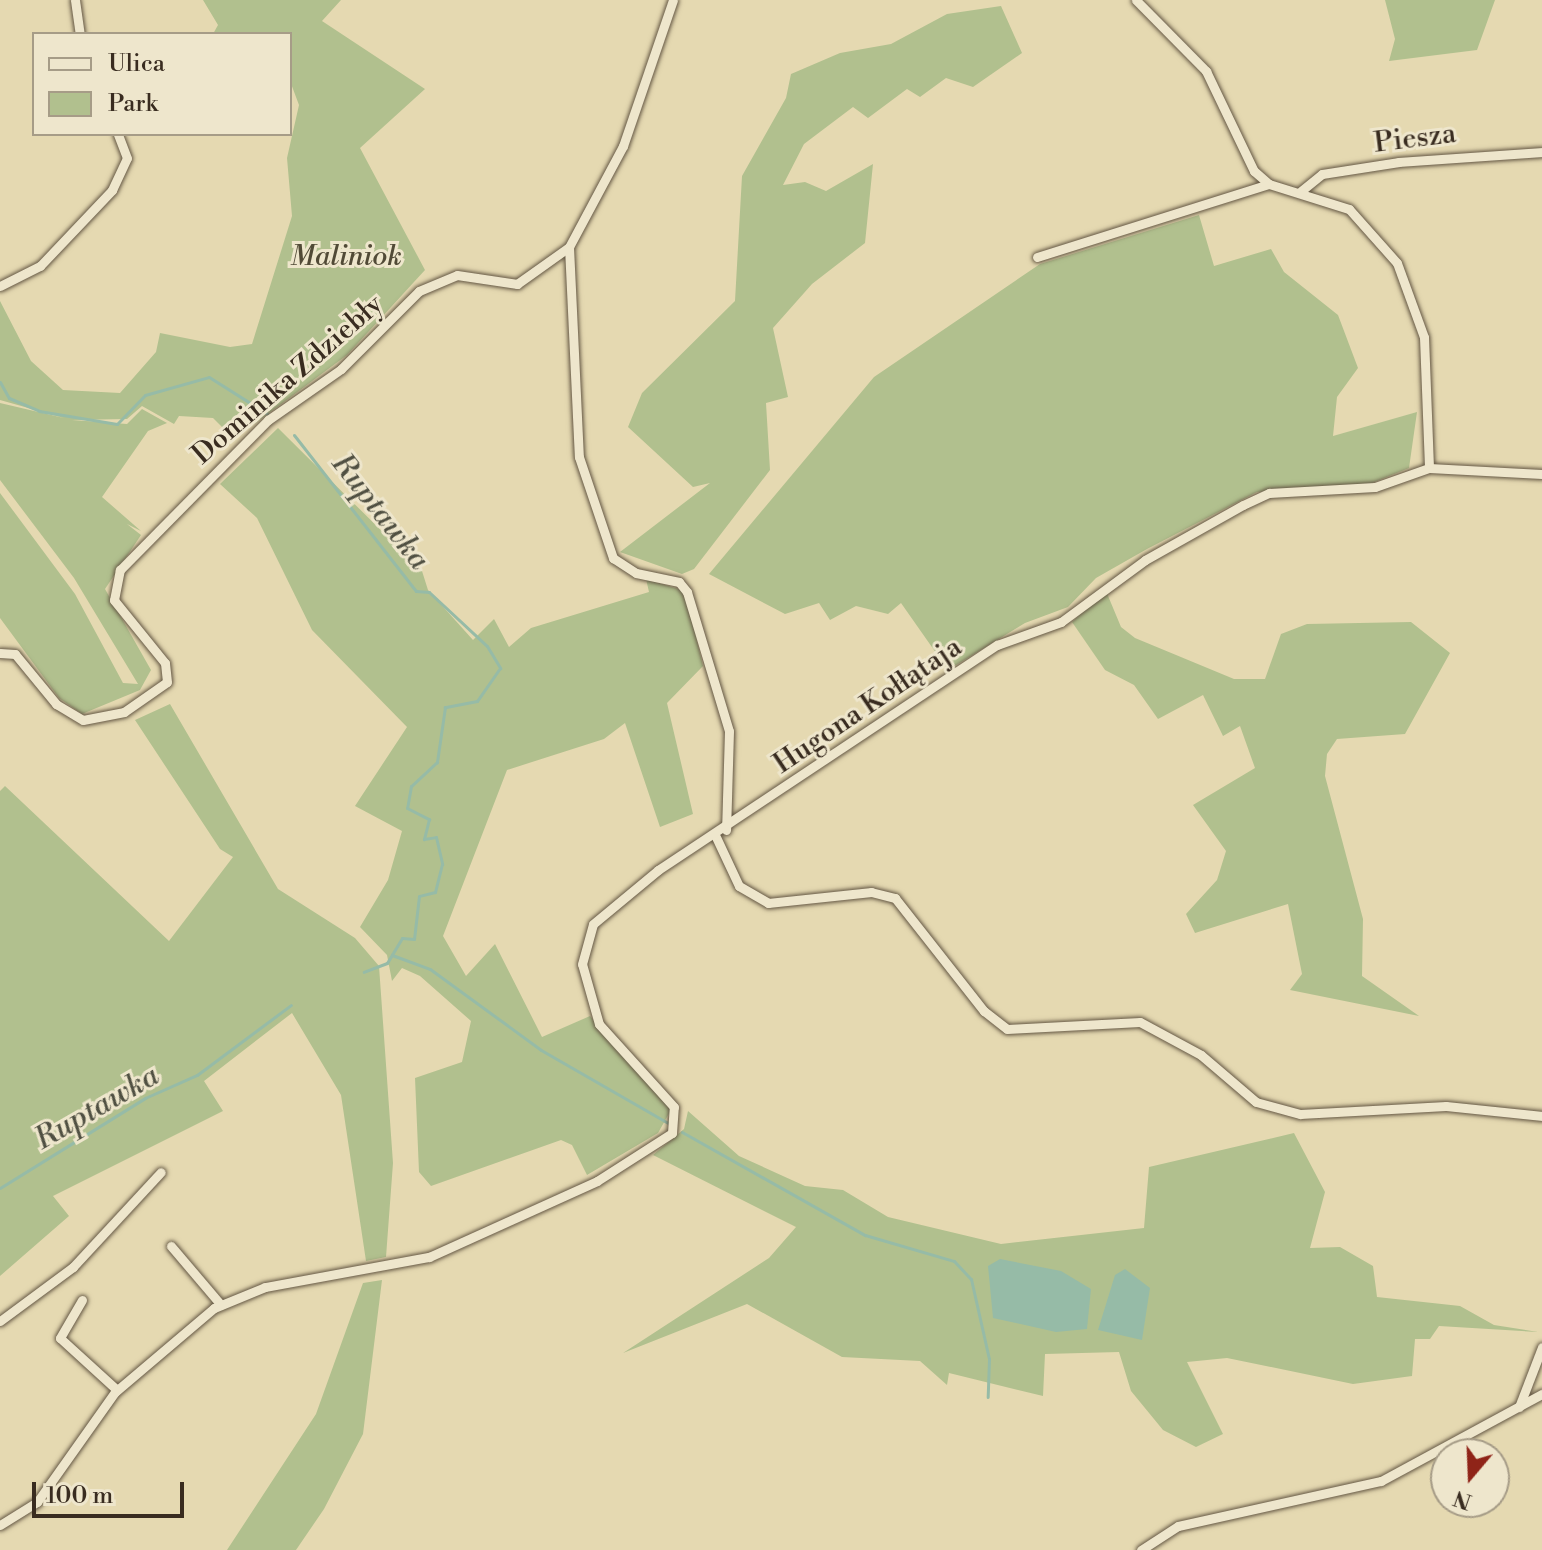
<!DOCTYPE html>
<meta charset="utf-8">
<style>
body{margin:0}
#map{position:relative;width:1542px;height:1550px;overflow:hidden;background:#e5d9b1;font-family:"Libre Bodoni",serif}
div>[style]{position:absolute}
.green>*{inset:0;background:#b1c08e}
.water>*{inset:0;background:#96bba7}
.stream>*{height:3px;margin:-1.5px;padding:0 1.5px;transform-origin:1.5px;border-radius:1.5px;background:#96bba7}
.roads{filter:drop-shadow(0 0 2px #645744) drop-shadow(0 0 2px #645744)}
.street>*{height:9px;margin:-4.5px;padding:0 4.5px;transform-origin:4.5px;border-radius:4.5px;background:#eee6cc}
span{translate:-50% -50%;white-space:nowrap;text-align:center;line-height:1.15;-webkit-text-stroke:6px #eee6cc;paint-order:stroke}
.street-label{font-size:28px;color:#392c20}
.park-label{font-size:28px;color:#514a36;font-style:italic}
.water-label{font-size:30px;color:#505042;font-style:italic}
.legend{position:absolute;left:32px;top:32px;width:260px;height:104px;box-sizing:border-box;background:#eee6cc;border:2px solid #a69c87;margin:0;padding:10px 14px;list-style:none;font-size:24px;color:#392c20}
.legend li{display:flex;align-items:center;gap:16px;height:40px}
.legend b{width:40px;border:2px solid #a69c87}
.north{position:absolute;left:1430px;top:1438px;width:80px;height:80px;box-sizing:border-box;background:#eee6cc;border:2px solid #a69c87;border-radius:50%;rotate:199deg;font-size:22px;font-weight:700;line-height:32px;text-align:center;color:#392c20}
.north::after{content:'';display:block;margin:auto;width:28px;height:36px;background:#8f2418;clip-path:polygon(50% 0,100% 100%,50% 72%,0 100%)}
.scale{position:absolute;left:32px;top:1482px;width:152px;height:36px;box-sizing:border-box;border:4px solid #392c20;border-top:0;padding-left:10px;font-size:24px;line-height:28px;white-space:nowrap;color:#392c20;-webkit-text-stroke:6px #eee6cc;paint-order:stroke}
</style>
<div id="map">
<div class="green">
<div style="clip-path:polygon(203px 0,341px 0,322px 21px,425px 89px,360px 148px,425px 270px,347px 355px,234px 439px,213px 418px,179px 416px,174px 424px,142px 406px,127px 419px,72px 420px,127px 424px,142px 409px,167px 423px,148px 431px,102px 497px,141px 531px,127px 524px,141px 535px,105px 589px,151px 670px,140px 690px,82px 714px,59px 698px,0 618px,0 493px,75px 594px,123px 683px,138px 684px,74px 578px,0 480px,0 403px,64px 418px,0 400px,0 301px,31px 361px,63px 390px,120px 393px,156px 352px,160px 333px,230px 347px,252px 344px,292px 216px,287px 158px,299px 105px,290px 81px,290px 34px,213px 34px,218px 25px)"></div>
<div style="clip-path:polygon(1385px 0,1495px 0,1477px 50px,1389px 61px,1395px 39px)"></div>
<div style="clip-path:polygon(1001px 6px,1022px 53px,973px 87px,946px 78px,920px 97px,907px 89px,868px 118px,853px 107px,804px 144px,783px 185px,805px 182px,826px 191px,873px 164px,865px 243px,812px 284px,773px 328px,788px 397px,766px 403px,770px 470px,694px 569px,682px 574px,620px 552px,710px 483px,693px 487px,628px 427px,642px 393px,735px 301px,742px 176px,786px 98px,791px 74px,840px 53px,891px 44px,947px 14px)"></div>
<div style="clip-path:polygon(1199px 215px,1214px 266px,1271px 249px,1284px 272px,1338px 315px,1358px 368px,1337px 397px,1333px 436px,1417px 412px,1409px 468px,1372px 483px,1257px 492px,1147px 549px,1096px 578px,1068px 607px,1025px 623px,948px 670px,901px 603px,888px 614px,856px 606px,830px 620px,819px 603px,785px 614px,709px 574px,874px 377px,1040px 264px)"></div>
<div style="clip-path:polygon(278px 428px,422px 571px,428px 590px,473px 640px,494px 619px,509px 647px,531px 628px,649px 592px,646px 579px,685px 591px,703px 666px,667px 703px,693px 814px,660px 827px,625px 723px,604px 739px,507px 770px,443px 936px,466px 976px,495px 944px,542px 1037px,590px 1016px,671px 1110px,658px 1133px,587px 1175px,572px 1145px,561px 1140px,431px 1186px,419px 1172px,415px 1078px,462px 1062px,471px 1021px,420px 976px,402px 968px,392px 981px,387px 955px,360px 927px,388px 880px,402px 831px,355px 806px,407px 727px,312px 630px,257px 518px,220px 484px)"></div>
<div style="clip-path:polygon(1106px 591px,1121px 627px,1135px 638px,1234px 679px,1265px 679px,1281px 634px,1307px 624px,1411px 622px,1450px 653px,1405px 734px,1337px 739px,1327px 754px,1325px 776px,1363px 919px,1362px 976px,1419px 1016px,1290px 990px,1302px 974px,1288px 904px,1195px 933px,1186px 914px,1217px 880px,1226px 851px,1193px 805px,1255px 768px,1240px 726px,1223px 736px,1203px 695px,1158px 719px,1134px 685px,1105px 670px,1072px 622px)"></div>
<div style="clip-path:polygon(170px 704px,278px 889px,355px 938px,379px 966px,393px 1163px,386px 1257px,366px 1261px,341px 1095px,292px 1013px,204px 1081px,223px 1111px,53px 1196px,69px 1216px,0 1276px,0 791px,5px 786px,169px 941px,233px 857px,220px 849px,135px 720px)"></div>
<div style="clip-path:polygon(688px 1111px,739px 1156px,805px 1186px,843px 1190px,888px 1217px,1001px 1244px,1144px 1228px,1149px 1167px,1294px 1133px,1325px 1192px,1310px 1248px,1340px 1247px,1373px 1266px,1377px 1297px,1460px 1306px,1494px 1325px,1538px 1332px,1439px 1326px,1430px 1339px,1415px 1339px,1412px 1376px,1353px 1384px,1227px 1358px,1187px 1362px,1223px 1434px,1196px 1447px,1163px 1430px,1131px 1391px,1119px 1352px,1045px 1354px,1043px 1396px,949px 1373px,947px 1385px,920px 1361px,842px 1357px,747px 1304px,623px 1353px,769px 1258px,796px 1227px,653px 1155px,684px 1129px)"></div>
<div style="clip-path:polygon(382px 1280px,363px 1434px,324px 1509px,296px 1550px,227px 1550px,316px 1414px,363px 1283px)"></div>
</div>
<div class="water">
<div style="clip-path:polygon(1000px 1259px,1061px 1271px,1091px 1289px,1087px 1329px,1056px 1332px,993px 1318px,988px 1266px)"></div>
<div style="clip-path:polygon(1125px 1269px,1150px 1288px,1142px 1340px,1098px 1330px,1115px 1275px)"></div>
</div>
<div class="stream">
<div style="left:0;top:382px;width:18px;rotate:61deg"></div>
<div style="left:9px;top:398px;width:33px;rotate:23deg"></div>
<div style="left:39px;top:411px;width:79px;rotate:9.5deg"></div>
<div style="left:117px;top:424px;width:40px;rotate:-46deg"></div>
<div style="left:145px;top:395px;width:66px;rotate:-15.7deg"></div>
<div style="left:209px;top:377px;width:71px;rotate:32.3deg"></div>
<div style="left:294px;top:435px;width:198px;rotate:52deg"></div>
<div style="left:416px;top:591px;width:13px;rotate:4deg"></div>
<div style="left:429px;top:592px;width:79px;rotate:43deg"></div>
<div style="left:487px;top:646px;width:26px;rotate:59deg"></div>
<div style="left:500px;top:668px;width:40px;rotate:124.9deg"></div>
<div style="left:477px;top:701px;width:33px;rotate:169deg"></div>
<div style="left:445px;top:707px;width:56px;rotate:98.3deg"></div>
<div style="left:437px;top:762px;width:35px;rotate:137deg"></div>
<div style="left:411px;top:786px;width:22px;rotate:100deg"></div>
<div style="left:407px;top:808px;width:25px;rotate:27deg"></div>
<div style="left:429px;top:819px;width:21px;rotate:104deg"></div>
<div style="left:424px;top:839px;width:12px;rotate:-9deg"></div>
<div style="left:436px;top:837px;width:28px;rotate:77deg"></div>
<div style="left:442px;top:864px;width:29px;rotate:104deg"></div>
<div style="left:435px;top:892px;width:16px;rotate:166deg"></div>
<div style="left:419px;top:896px;width:43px;rotate:96.6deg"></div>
<div style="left:414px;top:939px;width:12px;rotate:-175deg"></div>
<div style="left:402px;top:938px;width:29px;rotate:121deg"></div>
<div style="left:387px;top:963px;width:25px;rotate:159deg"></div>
<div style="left:392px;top:955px;width:40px;rotate:20.2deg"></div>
<div style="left:430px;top:969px;width:137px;rotate:36.1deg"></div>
<div style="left:541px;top:1050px;width:146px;rotate:29.9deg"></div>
<div style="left:682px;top:1132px;width:210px;rotate:29.4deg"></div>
<div style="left:865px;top:1235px;width:93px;rotate:16.3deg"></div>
<div style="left:954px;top:1261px;width:25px;rotate:47deg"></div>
<div style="left:971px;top:1279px;width:82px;rotate:77.3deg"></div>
<div style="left:989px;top:1359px;width:38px;rotate:92deg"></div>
<div style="left:0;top:1188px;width:171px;rotate:-31.8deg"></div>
<div style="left:145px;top:1098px;width:57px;rotate:-23.9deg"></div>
<div style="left:197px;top:1075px;width:117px;rotate:-36.7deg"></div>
</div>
<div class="roads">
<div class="street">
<div style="left:75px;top:0;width:34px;rotate:82deg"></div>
<div style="left:1136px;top:0;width:100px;rotate:45.4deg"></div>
<div style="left:1206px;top:71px;width:111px;rotate:64.4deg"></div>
<div style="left:1254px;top:171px;width:20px;rotate:41deg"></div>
<div style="left:1269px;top:184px;width:84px;rotate:17.4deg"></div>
<div style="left:1349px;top:209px;width:72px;rotate:48.4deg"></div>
<div style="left:1397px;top:263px;width:79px;rotate:70deg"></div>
<div style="left:1424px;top:337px;width:131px;rotate:87.8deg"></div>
<div style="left:1301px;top:191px;width:27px;rotate:-39deg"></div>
<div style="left:1322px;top:174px;width:78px;rotate:-8.9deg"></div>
<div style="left:1399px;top:162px;width:143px;rotate:-4deg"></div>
<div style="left:569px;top:247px;width:210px;rotate:87.3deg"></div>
<div style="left:579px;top:457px;width:107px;rotate:71.4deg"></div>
<div style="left:613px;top:558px;width:27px;rotate:33deg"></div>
<div style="left:636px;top:573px;width:44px;rotate:11.8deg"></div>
<div style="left:679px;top:582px;width:13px;rotate:51deg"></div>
<div style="left:687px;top:592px;width:145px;rotate:73.2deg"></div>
<div style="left:729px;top:731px;width:99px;rotate:91.7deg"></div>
<div style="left:1037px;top:257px;width:243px;rotate:-17.5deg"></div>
<div style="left:0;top:286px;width:45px;rotate:-26.6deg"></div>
<div style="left:40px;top:266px;width:105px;rotate:-46.5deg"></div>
<div style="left:112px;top:190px;width:35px;rotate:-65deg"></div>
<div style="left:127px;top:158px;width:26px;rotate:-111deg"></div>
<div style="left:1429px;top:468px;width:113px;rotate:3deg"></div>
<div style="left:0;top:653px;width:15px;rotate:4deg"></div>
<div style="left:15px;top:654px;width:65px;rotate:50.6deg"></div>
<div style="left:56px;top:704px;width:31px;rotate:31deg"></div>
<div style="left:83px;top:720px;width:42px;rotate:-11deg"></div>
<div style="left:124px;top:712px;width:52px;rotate:-34.9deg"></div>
<div style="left:167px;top:682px;width:19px;rotate:-96deg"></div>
<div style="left:165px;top:663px;width:81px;rotate:-129deg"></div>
<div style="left:114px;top:600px;width:31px;rotate:-79deg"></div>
<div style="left:120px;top:570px;width:211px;rotate:-45.4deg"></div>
<div style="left:268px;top:420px;width:89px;rotate:-34.9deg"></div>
<div style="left:341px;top:369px;width:110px;rotate:-45deg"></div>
<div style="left:419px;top:291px;width:41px;rotate:-22.8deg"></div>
<div style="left:457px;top:275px;width:61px;rotate:8.5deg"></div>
<div style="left:517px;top:284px;width:64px;rotate:-35.4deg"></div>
<div style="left:569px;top:247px;width:115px;rotate:-61.9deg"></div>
<div style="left:623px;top:146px;width:154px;rotate:-71.1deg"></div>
<div style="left:716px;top:837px;width:54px;rotate:64.9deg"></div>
<div style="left:739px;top:886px;width:34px;rotate:30deg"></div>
<div style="left:768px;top:903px;width:104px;rotate:-6.1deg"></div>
<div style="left:871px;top:892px;width:25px;rotate:14deg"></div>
<div style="left:895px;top:898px;width:144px;rotate:51.8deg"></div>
<div style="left:984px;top:1011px;width:29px;rotate:38deg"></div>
<div style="left:1007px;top:1029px;width:133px;rotate:-3deg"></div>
<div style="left:1140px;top:1022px;width:69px;rotate:28.4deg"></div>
<div style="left:1201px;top:1055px;width:72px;rotate:40.5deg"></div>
<div style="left:1256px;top:1102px;width:46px;rotate:15.3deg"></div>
<div style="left:1300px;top:1114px;width:146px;rotate:-3.1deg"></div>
<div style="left:1446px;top:1106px;width:97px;rotate:5.9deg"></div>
<div style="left:171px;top:1246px;width:77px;rotate:49.7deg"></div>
<div style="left:82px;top:1300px;width:44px;rotate:120.1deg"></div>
<div style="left:60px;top:1338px;width:77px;rotate:42.4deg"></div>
<div style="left:0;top:1321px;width:91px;rotate:-36.5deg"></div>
<div style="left:73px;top:1267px;width:129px;rotate:-47.2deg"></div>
<div style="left:1519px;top:1407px;width:64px;rotate:-69deg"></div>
<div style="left:0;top:1525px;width:44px;rotate:-31.9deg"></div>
<div style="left:37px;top:1502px;width:135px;rotate:-54.7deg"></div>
<div style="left:115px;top:1392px;width:130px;rotate:-40.3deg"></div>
<div style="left:214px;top:1308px;width:55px;rotate:-22.4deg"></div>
<div style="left:265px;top:1287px;width:167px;rotate:-10.4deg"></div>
<div style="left:429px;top:1257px;width:184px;rotate:-24.3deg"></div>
<div style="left:597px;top:1181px;width:89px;rotate:-32.6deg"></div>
<div style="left:672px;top:1133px;width:26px;rotate:-86deg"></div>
<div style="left:674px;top:1107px;width:112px;rotate:-132.1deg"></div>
<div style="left:599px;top:1024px;width:62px;rotate:-105.8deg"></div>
<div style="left:582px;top:964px;width:41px;rotate:-74.6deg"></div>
<div style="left:593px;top:924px;width:85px;rotate:-39.7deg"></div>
<div style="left:658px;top:870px;width:407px;rotate:-33.6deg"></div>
<div style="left:997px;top:645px;width:68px;rotate:-19.8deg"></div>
<div style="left:1061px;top:622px;width:104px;rotate:-36.4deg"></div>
<div style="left:1145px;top:560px;width:112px;rotate:-29.3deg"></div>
<div style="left:1243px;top:505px;width:29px;rotate:-25deg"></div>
<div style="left:1269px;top:493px;width:106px;rotate:-3.2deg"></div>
<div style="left:1375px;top:487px;width:57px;rotate:-19.4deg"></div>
<div style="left:1141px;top:1550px;width:44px;rotate:-33deg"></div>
<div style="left:1178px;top:1526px;width:208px;rotate:-12.5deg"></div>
<div style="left:1381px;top:1481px;width:183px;rotate:-28.4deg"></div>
</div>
</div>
<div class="street-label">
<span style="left:1415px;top:139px;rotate:-7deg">Piesza</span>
<span style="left:288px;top:380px;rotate:-41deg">Dominika Zdziebły</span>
<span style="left:868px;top:706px;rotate:-34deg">Hugona Kołłątaja</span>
</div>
<div class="park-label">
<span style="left:346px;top:257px">Maliniok</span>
</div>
<div class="water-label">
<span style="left:380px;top:512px;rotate:52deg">Ruptawka</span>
<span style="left:97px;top:1108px;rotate:-30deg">Ruptawka</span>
</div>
<ul class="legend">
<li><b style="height:10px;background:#eee6cc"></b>Ulica</li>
<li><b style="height:22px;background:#b1c08e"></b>Park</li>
</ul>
<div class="north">N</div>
<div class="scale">100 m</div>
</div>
